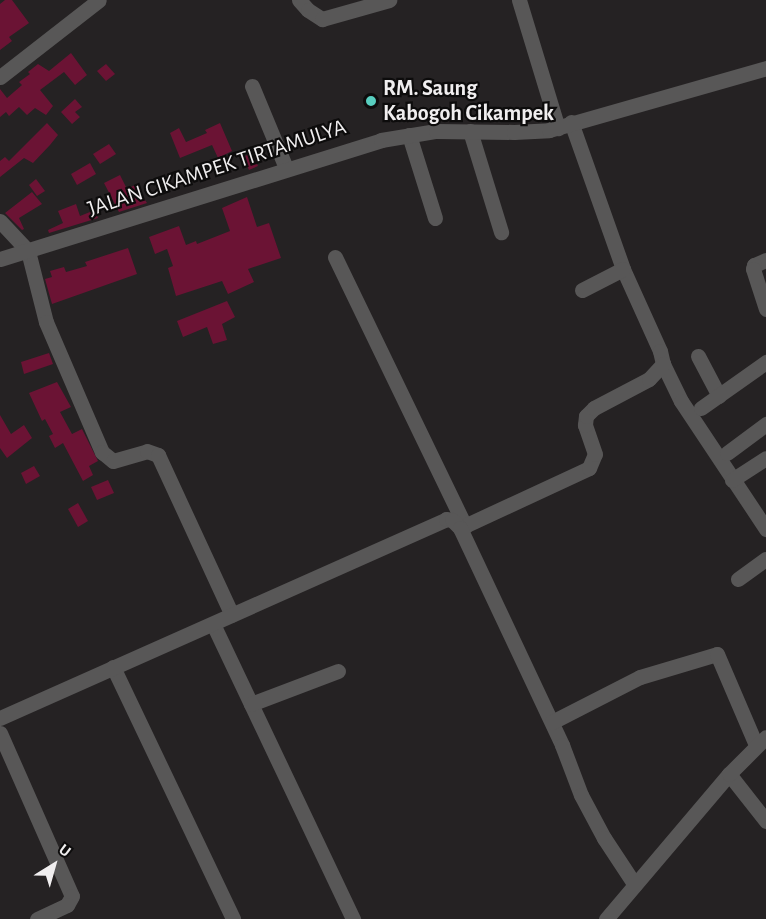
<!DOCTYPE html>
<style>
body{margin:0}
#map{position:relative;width:766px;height:919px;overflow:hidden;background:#252223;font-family:"Alegreya Sans",sans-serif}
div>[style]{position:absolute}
.building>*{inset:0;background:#6b1334}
.minor>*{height:15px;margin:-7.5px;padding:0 7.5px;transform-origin:7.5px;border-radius:7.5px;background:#585757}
.dots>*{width:16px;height:16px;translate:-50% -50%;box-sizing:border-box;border:3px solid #0d0c0c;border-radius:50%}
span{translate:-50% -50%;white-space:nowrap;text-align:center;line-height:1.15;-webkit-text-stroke:4.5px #0d0c0c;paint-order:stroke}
.poi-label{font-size:22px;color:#f0eeef;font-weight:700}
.left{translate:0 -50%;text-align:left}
.street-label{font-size:22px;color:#f0eeef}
.north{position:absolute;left:24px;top:835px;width:60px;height:60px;-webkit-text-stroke:4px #0d0c0c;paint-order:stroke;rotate:37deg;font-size:16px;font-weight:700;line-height:24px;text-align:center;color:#f0eeef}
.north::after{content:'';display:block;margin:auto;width:21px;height:27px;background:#f0eeef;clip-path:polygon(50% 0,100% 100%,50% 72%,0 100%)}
</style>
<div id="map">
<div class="building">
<div style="clip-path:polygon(5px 0,12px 0,29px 23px,9px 37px,12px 41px,0 50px,0 4px)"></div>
<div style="clip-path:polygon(71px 53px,87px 75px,75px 85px,64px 72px,40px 90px,53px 106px,46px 115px,35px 108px,27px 115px,19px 107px,9px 116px,6px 112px,0 117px,0 89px,7px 98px,22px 85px,19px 82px,30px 74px,28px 72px,38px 64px,49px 71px)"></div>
<div style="clip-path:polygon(106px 64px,115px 74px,106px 81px,97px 71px)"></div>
<div style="clip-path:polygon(75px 99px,82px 107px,75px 112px,80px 117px,72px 124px,61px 112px)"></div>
<div style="clip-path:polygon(47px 123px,58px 135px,50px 145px,33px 163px,24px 158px,0 177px,0 161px,5px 157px,9px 161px)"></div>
<div style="clip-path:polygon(220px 123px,232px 151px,218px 158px,212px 145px,180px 158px,170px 133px,179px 128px,186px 142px,207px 133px,205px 130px)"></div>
<div style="clip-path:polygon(109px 144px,116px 154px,100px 164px,93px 154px)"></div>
<div style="clip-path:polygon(252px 153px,258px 166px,249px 170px,243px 157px)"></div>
<div style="clip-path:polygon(90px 163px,96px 174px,77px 185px,71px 174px)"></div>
<div style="clip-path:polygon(120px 175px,127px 189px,135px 185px,147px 203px,119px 212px,104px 183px)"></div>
<div style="clip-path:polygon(36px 179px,45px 191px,37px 196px,29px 185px)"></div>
<div style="clip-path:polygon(32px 192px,42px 204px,19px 218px,24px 229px,22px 230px,5px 213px)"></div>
<div style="clip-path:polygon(247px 197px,257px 227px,269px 223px,281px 258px,248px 269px,254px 282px,228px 294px,222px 281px,176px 296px,168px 268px,173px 266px,167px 249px,155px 254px,149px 237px,179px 226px,186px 245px,196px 241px,197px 244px,230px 231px,222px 208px)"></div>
<div style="clip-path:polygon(76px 204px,80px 216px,95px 210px,98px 218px,49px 233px,48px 230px,63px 223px,58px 211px)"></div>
<div style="clip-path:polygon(128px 248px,137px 274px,52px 304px,45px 279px,52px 277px,50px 271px,64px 267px,66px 272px,87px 266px,85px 262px)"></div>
<div style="clip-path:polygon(227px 301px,235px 317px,222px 324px,227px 340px,213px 344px,207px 327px,183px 337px,177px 321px)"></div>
<div style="clip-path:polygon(49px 353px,53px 364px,24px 374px,21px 362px)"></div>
<div style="clip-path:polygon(57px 382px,71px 407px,60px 412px,72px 434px,82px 429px,98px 461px,89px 466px,93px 475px,83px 481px,63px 443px,55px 448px,49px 436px,53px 434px,45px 419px,42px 421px,29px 393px)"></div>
<div style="clip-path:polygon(0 415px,11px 434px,24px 425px,32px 438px,7px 458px,0 448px)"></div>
<div style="clip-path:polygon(34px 466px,40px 476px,26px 484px,21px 473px)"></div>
<div style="clip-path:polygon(108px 480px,114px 493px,97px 500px,91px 487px)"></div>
<div style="clip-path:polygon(78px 503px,88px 521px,78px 527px,68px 509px)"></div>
</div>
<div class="minor">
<div style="left:299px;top:0;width:13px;rotate:48deg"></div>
<div style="left:308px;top:10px;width:17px;rotate:33deg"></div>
<div style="left:322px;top:19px;width:70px;rotate:-15.8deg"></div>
<div style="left:519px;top:0;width:134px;rotate:73.1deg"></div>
<div style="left:0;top:77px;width:125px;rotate:-37.9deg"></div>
<div style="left:252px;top:86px;width:89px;rotate:67.5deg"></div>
<div style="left:571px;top:122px;width:156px;rotate:70.5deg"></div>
<div style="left:623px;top:269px;width:90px;rotate:65.7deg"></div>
<div style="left:660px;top:351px;width:13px;rotate:77deg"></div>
<div style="left:663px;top:364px;width:41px;rotate:64.1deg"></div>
<div style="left:681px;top:401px;width:154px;rotate:56.4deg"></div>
<div style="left:470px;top:131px;width:106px;rotate:72.9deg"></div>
<div style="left:409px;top:135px;width:87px;rotate:72.6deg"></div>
<div style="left:0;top:221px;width:41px;rotate:47deg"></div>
<div style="left:28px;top:251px;width:73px;rotate:75.8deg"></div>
<div style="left:46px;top:322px;width:142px;rotate:66.7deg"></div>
<div style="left:102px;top:452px;width:14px;rotate:39deg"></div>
<div style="left:113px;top:461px;width:35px;rotate:-16deg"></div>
<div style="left:147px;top:451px;width:12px;rotate:20deg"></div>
<div style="left:158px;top:455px;width:176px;rotate:65.2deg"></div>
<div style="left:335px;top:257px;width:299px;rotate:64.2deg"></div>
<div style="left:0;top:259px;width:399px;rotate:-17.3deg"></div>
<div style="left:381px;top:140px;width:56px;rotate:-9.3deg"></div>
<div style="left:436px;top:131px;width:78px;rotate:0.7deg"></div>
<div style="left:514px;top:132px;width:35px;rotate:-3deg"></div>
<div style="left:549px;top:130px;width:226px;rotate:-15.9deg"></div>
<div style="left:766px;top:260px;width:13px;rotate:157deg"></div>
<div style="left:754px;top:265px;width:4px;rotate:104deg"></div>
<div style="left:753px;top:269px;width:42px;rotate:72deg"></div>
<div style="left:582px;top:290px;width:46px;rotate:-27.1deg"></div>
<div style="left:698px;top:356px;width:45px;rotate:62.3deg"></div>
<div style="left:701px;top:408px;width:80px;rotate:-35.3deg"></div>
<div style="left:727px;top:453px;width:49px;rotate:-36.6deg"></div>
<div style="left:732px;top:480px;width:40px;rotate:-32.9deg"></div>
<div style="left:460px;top:528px;width:142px;rotate:-24.9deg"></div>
<div style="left:589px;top:468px;width:15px;rotate:-67deg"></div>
<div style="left:595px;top:454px;width:31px;rotate:-109deg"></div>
<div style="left:585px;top:425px;width:9px;rotate:-84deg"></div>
<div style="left:586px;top:416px;width:11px;rotate:-45deg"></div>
<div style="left:594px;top:408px;width:62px;rotate:-27.8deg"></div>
<div style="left:649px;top:379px;width:21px;rotate:-47deg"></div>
<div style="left:738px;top:579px;width:34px;rotate:-36deg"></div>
<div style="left:213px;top:624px;width:327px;rotate:64.6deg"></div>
<div style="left:113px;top:667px;width:279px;rotate:64.5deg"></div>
<div style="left:251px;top:704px;width:93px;rotate:-20.8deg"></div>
<div style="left:0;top:718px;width:488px;rotate:-24deg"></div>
<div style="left:446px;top:519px;width:6px;rotate:9deg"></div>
<div style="left:452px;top:520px;width:11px;rotate:45deg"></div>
<div style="left:460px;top:528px;width:240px;rotate:64.8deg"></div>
<div style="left:562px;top:745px;width:53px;rotate:69.2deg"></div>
<div style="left:581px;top:795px;width:49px;rotate:61.9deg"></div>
<div style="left:604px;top:838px;width:56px;rotate:56.6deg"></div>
<div style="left:552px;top:722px;width:99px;rotate:-27.1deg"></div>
<div style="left:640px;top:677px;width:80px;rotate:-16.6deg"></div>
<div style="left:717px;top:654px;width:99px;rotate:66.8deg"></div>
<div style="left:0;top:733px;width:178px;rotate:66.2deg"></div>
<div style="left:72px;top:896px;width:10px;rotate:119deg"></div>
<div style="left:67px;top:905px;width:33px;rotate:155deg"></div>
<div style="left:729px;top:774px;width:60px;rotate:51.8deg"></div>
<div style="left:606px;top:919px;width:190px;rotate:-49.7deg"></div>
<div style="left:729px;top:774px;width:52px;rotate:-45deg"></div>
</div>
<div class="dots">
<div style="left:371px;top:101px;background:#58cebf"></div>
</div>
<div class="poi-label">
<span class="left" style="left:383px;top:101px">RM. Saung<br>Kabogoh Cikampek</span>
</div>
<div class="street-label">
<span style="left:217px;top:168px;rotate:-18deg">JALAN CIKAMPEK TIRTAMULYA</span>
</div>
<div class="north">U</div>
</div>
